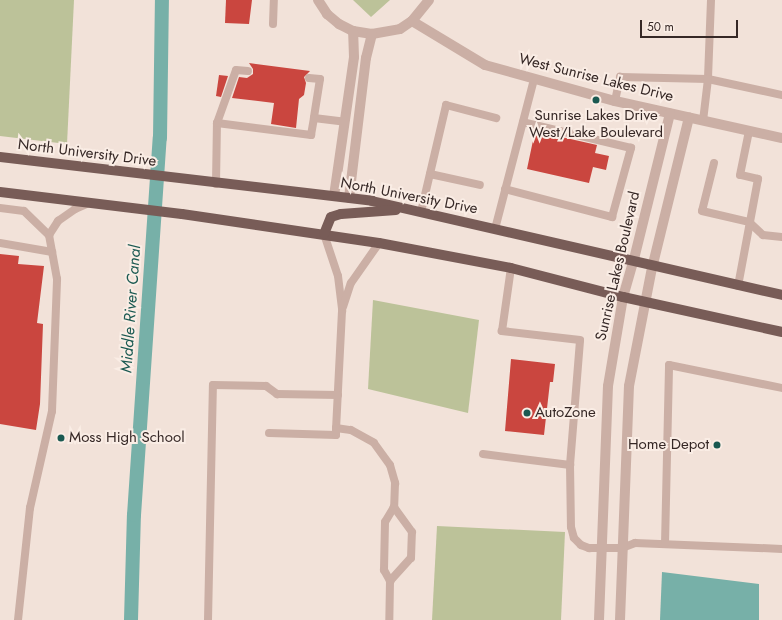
<!DOCTYPE html>
<style>
body{margin:0}
#map{position:relative;width:782px;height:620px;overflow:hidden;background:#f2e2d9;font-family:Jost,sans-serif}
div>[style]{position:absolute}
.green>*{inset:0;background:#bcc299}
.water>*{inset:0;background:#77b0a8}
.canal>*{height:14px;margin:-7px;padding:0 7px;transform-origin:7px;border-radius:7px;background:#77b0a8}
.building>*{inset:0;background:#ca463f}
.service>*{height:8px;margin:-4px;padding:0 4px;transform-origin:4px;border-radius:4px;background:#cbafa5}
.minor>*{height:10px;margin:-5px;padding:0 5px;transform-origin:5px;border-radius:5px;background:#cbafa5}
.tertiary>*{height:10px;margin:-5px;padding:0 5px;transform-origin:5px;border-radius:5px;background:#cbafa5}
.primary>*{height:10px;margin:-5px;padding:0 5px;transform-origin:5px;border-radius:5px;background:#785c57}
.dots>*{width:11px;height:11px;translate:-50% -50%;box-sizing:border-box;border:2px solid #faede5;border-radius:50%}
span{translate:-50% -50%;white-space:nowrap;text-align:center;line-height:1.15;-webkit-text-stroke:4px #faede5;paint-order:stroke}
.street-label{font-size:15px;color:#362826}
.poi-label{font-size:15px;color:#362826}
.left{translate:0 -50%;text-align:left}
.right{translate:-100% -50%;text-align:right}
.water-label{font-size:16px;color:#1a5951;font-style:italic}
.scale{position:absolute;left:640px;top:20px;width:98px;height:18px;box-sizing:border-box;border:2px solid #362826;border-top:0;padding-left:5px;font-size:12px;line-height:14px;white-space:nowrap;color:#362826;-webkit-text-stroke:3px #faede5;paint-order:stroke}
</style>
<div id="map">
<div class="green">
<div style="clip-path:polygon(0 0,74px 0,67px 144px,0 136px)"></div>
<div style="clip-path:polygon(353px 0,390px 0,371px 17px)"></div>
<div style="clip-path:polygon(373px 300px,479px 320px,468px 413px,368px 389px)"></div>
<div style="clip-path:polygon(437px 526px,565px 532px,561px 620px,432px 620px)"></div>
</div>
<div class="water">
<div style="clip-path:polygon(662px 572px,759px 584px,759px 620px,660px 620px)"></div>
</div>
<div class="canal">
<div style="left:131px;top:620px;width:105px;rotate:-88.4deg"></div>
<div style="left:134px;top:515px;width:378px;rotate:-86.1deg"></div>
<div style="left:160px;top:138px;width:138px;rotate:-89.2deg"></div>
</div>
<div class="building">
<div style="clip-path:polygon(226px 0,252px 0,249px 24px,225px 23px)"></div>
<div style="clip-path:polygon(249px 63px,310px 71px,304px 77px,306px 83px,304px 95px,299px 99px,296px 128px,271px 124px,274px 103px,232px 98px,239px 77px,247px 78px,253px 74px,253px 69px)"></div>
<div style="clip-path:polygon(219px 75px,228px 76px,221px 97px,216px 96px)"></div>
<div style="clip-path:polygon(535px 131px,597px 145px,595px 153px,609px 156px,606px 170px,593px 167px,589px 183px,527px 169px)"></div>
<div style="clip-path:polygon(0 254px,19px 256px,18px 264px,44px 266px,37px 323px,43px 324px,40px 404px,36px 430px,0 424px)"></div>
<div style="clip-path:polygon(511px 359px,555px 364px,553px 382px,550px 382px,544px 435px,505px 431px)"></div>
</div>
<div class="service">
<div style="left:711px;top:0;width:79px;rotate:92.2deg"></div>
<div style="left:708px;top:79px;width:76px;rotate:12.2deg"></div>
<div style="left:273px;top:24px;width:24px;rotate:-88deg"></div>
<div style="left:309px;top:78px;width:11px;rotate:5deg"></div>
<div style="left:320px;top:79px;width:39px;rotate:99deg"></div>
<div style="left:615px;top:101px;width:25px;rotate:-78deg"></div>
<div style="left:620px;top:77px;width:88px;rotate:1.3deg"></div>
<div style="left:708px;top:79px;width:42px;rotate:96.8deg"></div>
<div style="left:217px;top:123px;width:95px;rotate:7.3deg"></div>
<div style="left:311px;top:135px;width:17px;rotate:-80deg"></div>
<div style="left:314px;top:118px;width:31px;rotate:7deg"></div>
<div style="left:714px;top:163px;width:49px;rotate:104deg"></div>
<div style="left:702px;top:211px;width:48px;rotate:13.2deg"></div>
<div style="left:749px;top:222px;width:19px;rotate:43deg"></div>
<div style="left:763px;top:235px;width:19px;rotate:6deg"></div>
<div style="left:430px;top:174px;width:51px;rotate:12.4deg"></div>
<div style="left:216px;top:184px;width:61px;rotate:-89.1deg"></div>
<div style="left:217px;top:123px;width:56px;rotate:-70.3deg"></div>
<div style="left:236px;top:70px;width:12px;rotate:5deg"></div>
<div style="left:505px;top:189px;width:111px;rotate:14.7deg"></div>
<div style="left:612px;top:217px;width:72px;rotate:-74.6deg"></div>
<div style="left:631px;top:148px;width:111px;rotate:-166.5deg"></div>
<div style="left:0;top:208px;width:24px;rotate:7deg"></div>
<div style="left:24px;top:211px;width:35px;rotate:44deg"></div>
<div style="left:49px;top:235px;width:17px;rotate:-57deg"></div>
<div style="left:58px;top:221px;width:21px;rotate:-35deg"></div>
<div style="left:75px;top:209px;width:15px;rotate:-23deg"></div>
<div style="left:421px;top:212px;width:110px;rotate:-76.8deg"></div>
<div style="left:446px;top:105px;width:52px;rotate:14.6deg"></div>
<div style="left:495px;top:229px;width:155px;rotate:-75.4deg"></div>
<div style="left:324px;top:234px;width:44px;rotate:71.6deg"></div>
<div style="left:338px;top:276px;width:35px;rotate:83deg"></div>
<div style="left:342px;top:311px;width:117px;rotate:92.9deg"></div>
<div style="left:336px;top:428px;width:15px;rotate:8deg"></div>
<div style="left:351px;top:430px;width:26px;rotate:29deg"></div>
<div style="left:374px;top:443px;width:27px;rotate:54deg"></div>
<div style="left:390px;top:465px;width:19px;rotate:74deg"></div>
<div style="left:395px;top:483px;width:24px;rotate:92deg"></div>
<div style="left:394px;top:507px;width:17px;rotate:121deg"></div>
<div style="left:385px;top:522px;width:48px;rotate:91.2deg"></div>
<div style="left:384px;top:570px;width:13px;rotate:61deg"></div>
<div style="left:390px;top:581px;width:39px;rotate:91deg"></div>
<div style="left:0;top:243px;width:53px;rotate:9.8deg"></div>
<div style="left:738px;top:286px;width:109px;rotate:-79.4deg"></div>
<div style="left:758px;top:179px;width:18px;rotate:-167deg"></div>
<div style="left:740px;top:175px;width:45px;rotate:-78.4deg"></div>
<div style="left:343px;top:307px;width:25px;rotate:-72deg"></div>
<div style="left:351px;top:283px;width:49px;rotate:-55deg"></div>
<div style="left:269px;top:433px;width:67px;rotate:1.7deg"></div>
<div style="left:336px;top:435px;width:7px;rotate:-90deg"></div>
<div style="left:483px;top:454px;width:88px;rotate:7.2deg"></div>
<div style="left:570px;top:465px;width:125px;rotate:-85.4deg"></div>
<div style="left:580px;top:340px;width:79px;rotate:-173.4deg"></div>
<div style="left:502px;top:331px;width:64px;rotate:-81.9deg"></div>
<div style="left:570px;top:465px;width:62px;rotate:89.1deg"></div>
<div style="left:571px;top:527px;width:11px;rotate:75deg"></div>
<div style="left:574px;top:538px;width:10px;rotate:45deg"></div>
<div style="left:581px;top:545px;width:9px;rotate:21deg"></div>
<div style="left:589px;top:548px;width:33px"></div>
<div style="left:622px;top:548px;width:14px;rotate:-21deg"></div>
<div style="left:635px;top:543px;width:147px;rotate:2.3deg"></div>
<div style="left:665px;top:544px;width:179px;rotate:-88.7deg"></div>
<div style="left:669px;top:365px;width:115px;rotate:11.5deg"></div>
<div style="left:390px;top:581px;width:31px;rotate:-48deg"></div>
<div style="left:411px;top:558px;width:26px;rotate:-88deg"></div>
<div style="left:412px;top:532px;width:31px;rotate:-126deg"></div>
<div style="left:18px;top:620px;width:113px;rotate:-83.9deg"></div>
<div style="left:30px;top:508px;width:99px;rotate:-77.2deg"></div>
<div style="left:52px;top:411px;width:132px;rotate:-87.8deg"></div>
<div style="left:57px;top:279px;width:45px;rotate:-100.3deg"></div>
<div style="left:208px;top:620px;width:235px;rotate:-88.8deg"></div>
<div style="left:213px;top:385px;width:53px;rotate:1.1deg"></div>
<div style="left:266px;top:386px;width:14px;rotate:36deg"></div>
<div style="left:277px;top:394px;width:61px;rotate:0.9deg"></div>
</div>
<div class="minor">
<div style="left:318px;top:0;width:17px;rotate:57deg"></div>
<div style="left:327px;top:14px;width:16px;rotate:40deg"></div>
<div style="left:339px;top:24px;width:16px;rotate:27deg"></div>
<div style="left:353px;top:31px;width:19px;rotate:9deg"></div>
<div style="left:372px;top:34px;width:28px;rotate:-10deg"></div>
<div style="left:400px;top:29px;width:14px;rotate:-34deg"></div>
<div style="left:412px;top:21px;width:27px;rotate:-51deg"></div>
<div style="left:412px;top:21px;width:85px;rotate:31.1deg"></div>
<div style="left:485px;top:65px;width:135px;rotate:15.5deg"></div>
<div style="left:615px;top:101px;width:171px;rotate:12.5deg"></div>
<div style="left:334px;top:196px;width:140px;rotate:-81.8deg"></div>
<div style="left:354px;top:57px;width:26px;rotate:-92deg"></div>
<div style="left:349px;top:198px;width:141px;rotate:-83.1deg"></div>
<div style="left:366px;top:58px;width:25px;rotate:-76deg"></div>
<div style="left:633px;top:263px;width:154px;rotate:-76.1deg"></div>
<div style="left:652px;top:268px;width:155px;rotate:-76.2deg"></div>
</div>
<div class="tertiary">
<div style="left:599px;top:620px;width:234px;rotate:-87.8deg"></div>
<div style="left:608px;top:386px;width:90px;rotate:-80.4deg"></div>
<div style="left:623px;top:297px;width:35px;rotate:-74deg"></div>
<div style="left:620px;top:620px;width:234px;rotate:-87.8deg"></div>
<div style="left:629px;top:386px;width:120px;rotate:-79deg"></div>
</div>
<div class="primary">
<div style="left:0;top:157px;width:375px;rotate:6.7deg"></div>
<div style="left:372px;top:201px;width:421px;rotate:12.9deg"></div>
<div style="left:0;top:192px;width:183px;rotate:6.9deg"></div>
<div style="left:182px;top:214px;width:199px;rotate:8.4deg"></div>
<div style="left:379px;top:243px;width:134px;rotate:10.7deg"></div>
<div style="left:511px;top:268px;width:116px;rotate:14.5deg"></div>
<div style="left:623px;top:297px;width:163px;rotate:12.4deg"></div>
<div style="left:324px;top:234px;width:18px;rotate:-68deg"></div>
<div style="left:331px;top:217px;width:10px;rotate:-17deg"></div>
<div style="left:341px;top:214px;width:55px;rotate:-4.2deg"></div>
</div>
<div class="dots">
<div style="left:596px;top:100px;background:#1a5951"></div>
<div style="left:527px;top:413px;background:#1a5951"></div>
<div style="left:61px;top:438px;background:#1a5951"></div>
<div style="left:717px;top:445px;background:#1a5951"></div>
</div>
<div class="street-label">
<span style="left:596px;top:78px;rotate:14deg">West Sunrise Lakes Drive</span>
<span style="left:87px;top:153px;rotate:7deg">North University Drive</span>
<span style="left:409px;top:196px;rotate:11deg">North University Drive</span>
<span style="left:618px;top:266px;rotate:-77deg">Sunrise Lakes Boulevard</span>
</div>
<div class="poi-label">
<span style="left:596px;top:124px">Sunrise Lakes Drive<br>West/Lake Boulevard</span>
<span class="left" style="left:535px;top:413px">AutoZone</span>
<span class="left" style="left:69px;top:438px">Moss High School</span>
<span class="right" style="left:709px;top:445px">Home Depot</span>
</div>
<div class="water-label">
<span style="left:131px;top:309px;rotate:-86deg">Middle River Canal</span>
</div>
<div class="scale">50 m</div>
</div>
